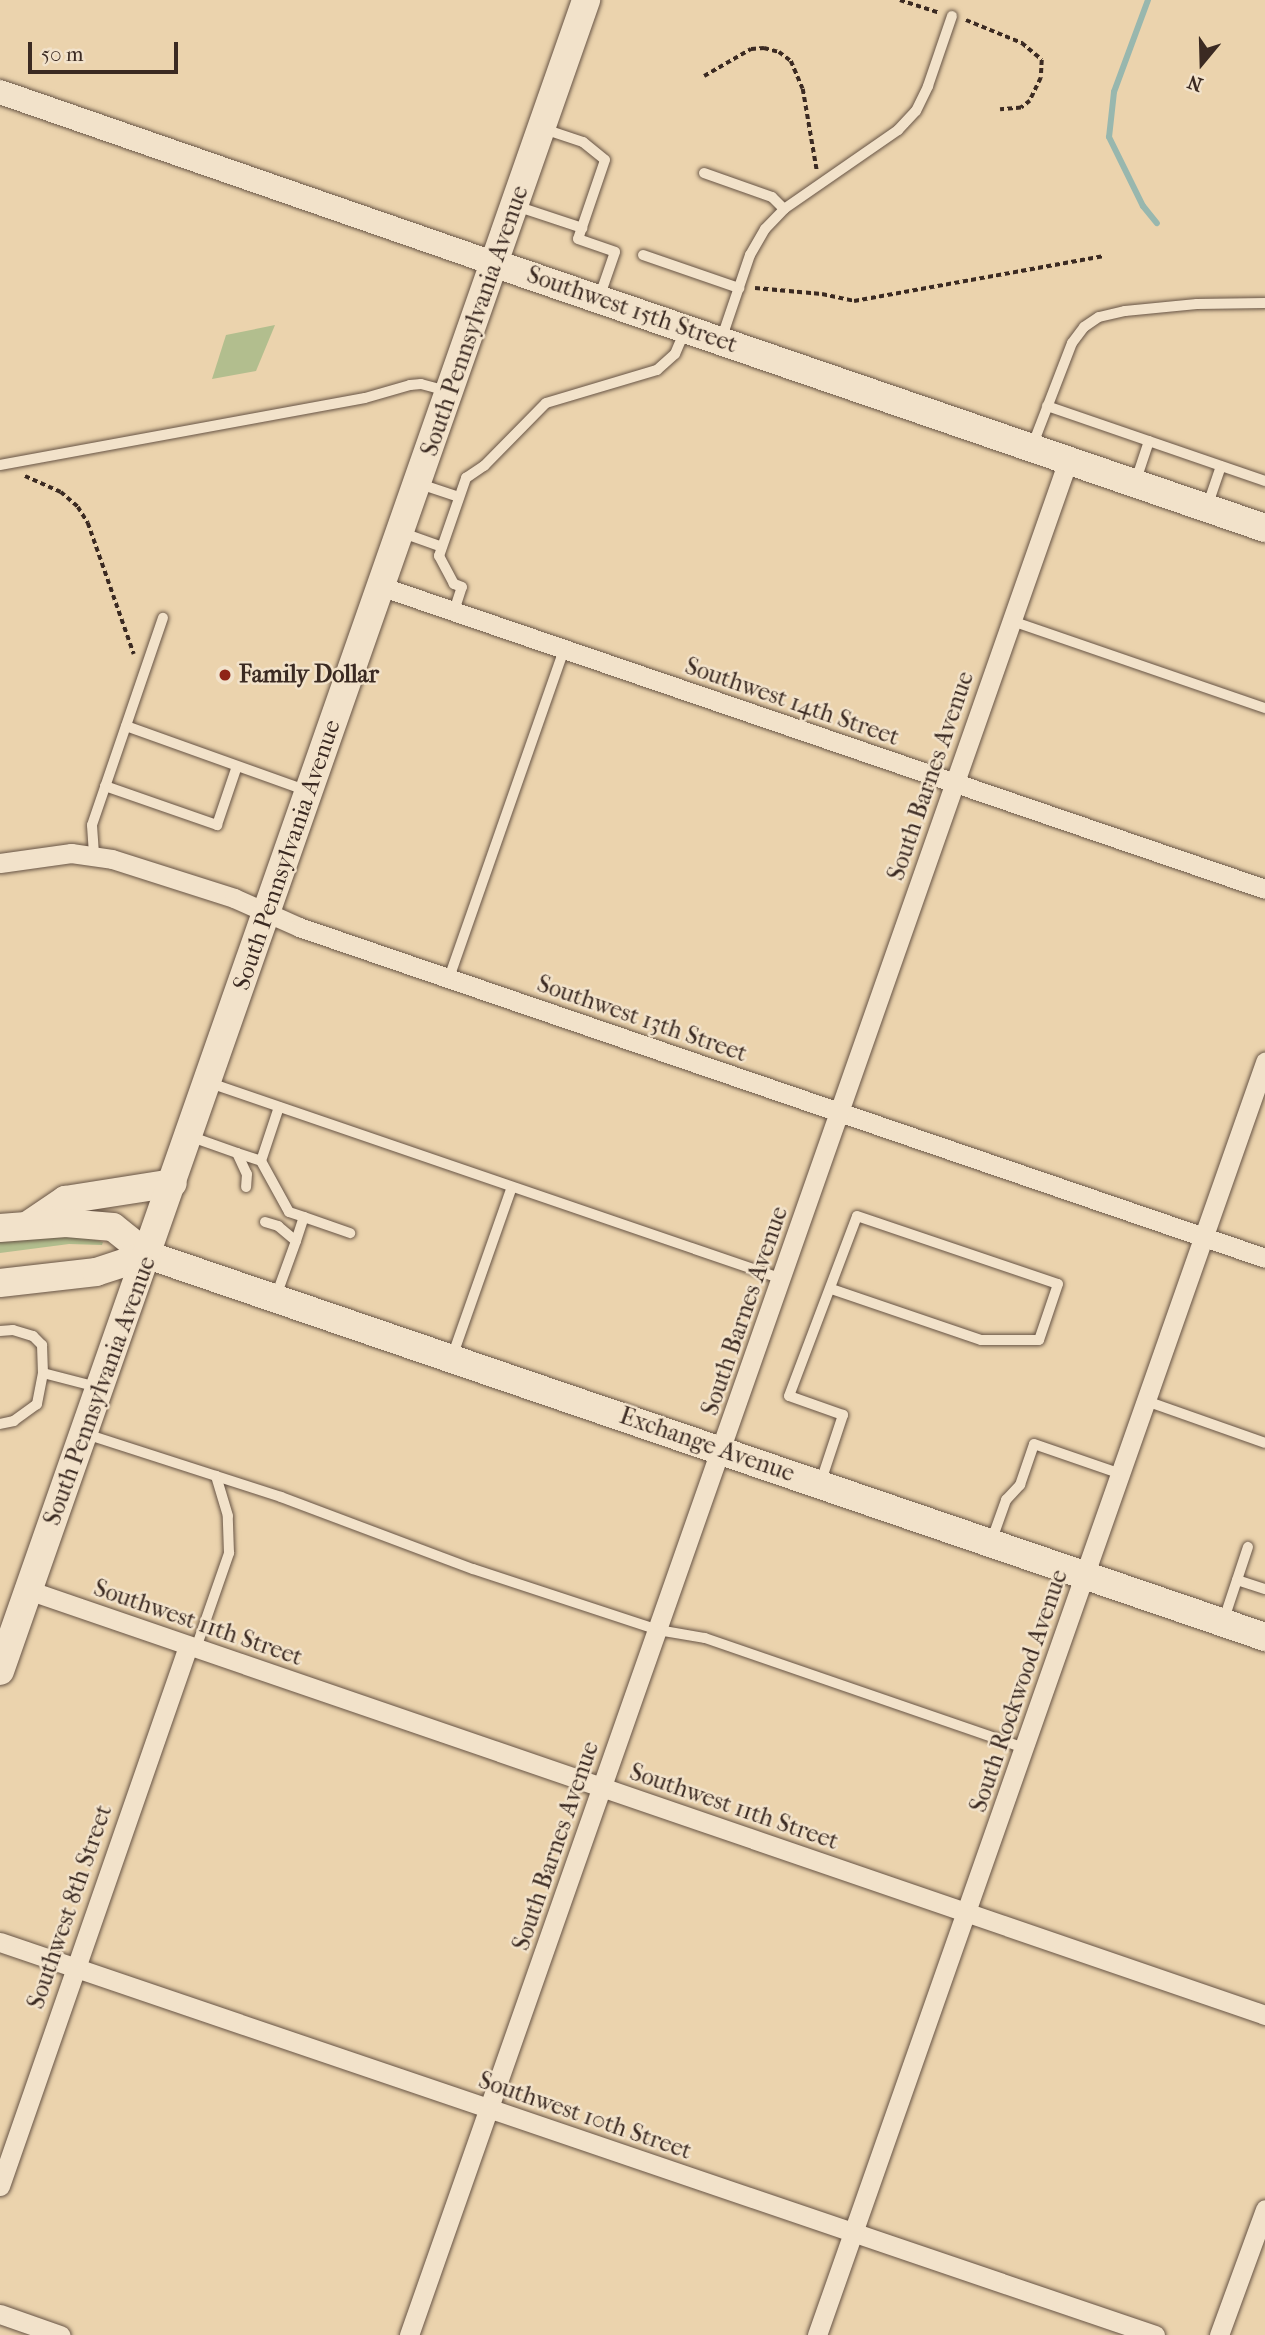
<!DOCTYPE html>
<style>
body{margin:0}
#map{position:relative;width:1265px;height:2335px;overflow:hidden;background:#ebd3ad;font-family:"IM FELL French Canon",serif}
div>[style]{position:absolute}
.green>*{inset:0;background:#b2be8e}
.stream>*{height:6px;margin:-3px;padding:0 3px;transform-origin:3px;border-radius:3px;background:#98b7ae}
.path>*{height:3.5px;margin-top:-1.75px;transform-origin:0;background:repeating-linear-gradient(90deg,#3b2a22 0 5px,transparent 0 8.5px)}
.roads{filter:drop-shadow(0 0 2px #675445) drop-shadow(0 0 2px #675445)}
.service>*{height:10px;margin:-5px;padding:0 5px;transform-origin:5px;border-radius:5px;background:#f2e2ca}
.minor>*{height:19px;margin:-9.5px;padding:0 9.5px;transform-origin:9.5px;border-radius:9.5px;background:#f2e2ca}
.tertiary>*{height:24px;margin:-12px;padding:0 12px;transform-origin:12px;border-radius:12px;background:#f2e2ca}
.secondary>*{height:28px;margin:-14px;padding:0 14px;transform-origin:14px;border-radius:14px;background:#f2e2ca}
.dots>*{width:19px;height:19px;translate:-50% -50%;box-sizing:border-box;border:4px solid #f2e2ca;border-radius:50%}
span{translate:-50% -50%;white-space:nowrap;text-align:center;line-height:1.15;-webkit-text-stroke:5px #f2e2ca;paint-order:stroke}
.street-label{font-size:24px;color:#3b2a22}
.poi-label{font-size:24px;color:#3b2a22;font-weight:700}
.left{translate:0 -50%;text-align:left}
.north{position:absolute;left:1167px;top:28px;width:70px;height:70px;-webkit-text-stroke:5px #f2e2ca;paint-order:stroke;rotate:199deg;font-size:19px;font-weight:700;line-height:28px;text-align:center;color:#3b2a22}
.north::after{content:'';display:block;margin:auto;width:24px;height:32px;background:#3b2a22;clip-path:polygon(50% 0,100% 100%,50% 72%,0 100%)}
.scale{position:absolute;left:28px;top:42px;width:150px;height:32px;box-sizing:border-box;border:4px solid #3b2a22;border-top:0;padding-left:9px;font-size:21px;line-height:24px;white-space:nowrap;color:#3b2a22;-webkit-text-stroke:5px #f2e2ca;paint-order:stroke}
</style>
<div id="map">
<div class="green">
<div style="clip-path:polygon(275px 325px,256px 371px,212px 379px,226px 335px)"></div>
<div style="clip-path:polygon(46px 1236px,84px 1237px,103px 1242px,102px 1245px,69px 1244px,0 1253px,0 1240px)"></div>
</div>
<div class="stream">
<div style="left:1148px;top:0;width:98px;rotate:110.3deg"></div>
<div style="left:1114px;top:92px;width:45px;rotate:96.3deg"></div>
<div style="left:1109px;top:137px;width:77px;rotate:63.8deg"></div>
<div style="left:1143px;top:206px;width:22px;rotate:51deg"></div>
</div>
<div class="path">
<div style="left:900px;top:0;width:40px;rotate:18deg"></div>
<div style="left:966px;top:20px;width:61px;rotate:22.3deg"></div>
<div style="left:1022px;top:43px;width:26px;rotate:40deg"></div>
<div style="left:1042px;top:60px;width:18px;rotate:93deg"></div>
<div style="left:1041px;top:78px;width:25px;rotate:116deg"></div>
<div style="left:1030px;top:101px;width:11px;rotate:142deg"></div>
<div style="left:1021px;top:108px;width:21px;rotate:175deg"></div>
<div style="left:704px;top:76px;width:54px;rotate:-29.9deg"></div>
<div style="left:751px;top:49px;width:13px;rotate:-4deg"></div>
<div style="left:764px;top:48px;width:16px;rotate:15deg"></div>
<div style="left:779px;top:52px;width:15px;rotate:37deg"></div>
<div style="left:791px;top:61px;width:30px;rotate:67deg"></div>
<div style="left:803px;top:89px;width:83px;rotate:80.3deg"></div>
<div style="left:755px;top:288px;width:67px;rotate:5.1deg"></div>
<div style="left:822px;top:294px;width:33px;rotate:12deg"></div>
<div style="left:854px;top:301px;width:254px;rotate:-10.2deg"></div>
<div style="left:25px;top:476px;width:39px;rotate:24deg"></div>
<div style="left:61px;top:492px;width:23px;rotate:41deg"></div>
<div style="left:78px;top:507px;width:19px;rotate:58deg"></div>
<div style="left:88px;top:523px;width:139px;rotate:70.7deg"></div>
</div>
<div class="roads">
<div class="service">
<div style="left:544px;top:129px;width:41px;rotate:18.4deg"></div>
<div style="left:583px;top:142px;width:28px;rotate:39deg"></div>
<div style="left:605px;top:160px;width:83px;rotate:108.9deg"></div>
<div style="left:578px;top:239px;width:39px;rotate:19deg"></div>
<div style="left:615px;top:252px;width:49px;rotate:109.2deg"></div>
<div style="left:704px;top:173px;width:72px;rotate:19.4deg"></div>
<div style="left:772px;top:197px;width:17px;rotate:45deg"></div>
<div style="left:516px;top:206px;width:70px;rotate:18.4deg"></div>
<div style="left:643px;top:255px;width:102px;rotate:19deg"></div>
<div style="left:721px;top:340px;width:90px;rotate:-71.2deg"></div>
<div style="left:750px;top:255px;width:30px;rotate:-60deg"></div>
<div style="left:765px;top:229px;width:28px;rotate:-46deg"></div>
<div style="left:784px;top:209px;width:139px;rotate:-34.7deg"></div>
<div style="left:898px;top:130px;width:26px;rotate:-47deg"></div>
<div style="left:916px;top:111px;width:28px;rotate:-64deg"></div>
<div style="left:928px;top:86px;width:74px;rotate:-71.1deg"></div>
<div style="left:1047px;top:406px;width:231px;rotate:19deg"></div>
<div style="left:1033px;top:444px;width:108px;rotate:-68.9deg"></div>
<div style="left:1072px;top:343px;width:20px;rotate:-53deg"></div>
<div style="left:1084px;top:327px;width:18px;rotate:-34deg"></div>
<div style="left:1099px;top:317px;width:27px;rotate:-13deg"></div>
<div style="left:1125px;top:311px;width:72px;rotate:-5.6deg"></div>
<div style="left:1197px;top:304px;width:68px;rotate:-0.8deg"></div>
<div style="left:0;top:465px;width:371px;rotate:-10.4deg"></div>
<div style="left:365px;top:398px;width:47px;rotate:-16.1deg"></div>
<div style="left:410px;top:385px;width:11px;rotate:-5deg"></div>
<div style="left:421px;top:384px;width:27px;rotate:15deg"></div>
<div style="left:1136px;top:480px;width:41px;rotate:-71.6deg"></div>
<div style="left:420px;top:484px;width:41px;rotate:18.4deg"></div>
<div style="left:1208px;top:504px;width:40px;rotate:-71.1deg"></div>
<div style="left:403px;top:533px;width:41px;rotate:19.7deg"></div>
<div style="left:454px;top:611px;width:25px;rotate:-72deg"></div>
<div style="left:462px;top:587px;width:9px;rotate:-159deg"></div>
<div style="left:454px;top:584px;width:32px;rotate:-118deg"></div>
<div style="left:439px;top:556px;width:83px;rotate:-70.9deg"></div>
<div style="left:466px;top:478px;width:22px;rotate:-34deg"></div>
<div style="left:484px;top:466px;width:88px;rotate:-45.5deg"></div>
<div style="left:546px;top:403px;width:116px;rotate:-16.6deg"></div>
<div style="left:657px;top:370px;width:24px;rotate:-42deg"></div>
<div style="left:675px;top:354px;width:23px;rotate:-67deg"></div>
<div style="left:1012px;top:621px;width:268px;rotate:19deg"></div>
<div style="left:126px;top:726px;width:190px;rotate:19.7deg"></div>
<div style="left:105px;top:786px;width:119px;rotate:19.2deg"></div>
<div style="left:217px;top:825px;width:62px;rotate:-71.3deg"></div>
<div style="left:94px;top:854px;width:29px;rotate:-94deg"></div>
<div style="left:92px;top:825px;width:219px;rotate:-71.1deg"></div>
<div style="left:449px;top:978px;width:348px;rotate:-70.7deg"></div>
<div style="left:210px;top:1083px;width:605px;rotate:18.91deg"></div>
<div style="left:189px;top:1136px;width:51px;rotate:19.5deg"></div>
<div style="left:237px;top:1153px;width:23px;rotate:65deg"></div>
<div style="left:247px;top:1174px;width:13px;rotate:94deg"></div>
<div style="left:237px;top:1153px;width:25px;rotate:18deg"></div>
<div style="left:261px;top:1161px;width:58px;rotate:61.2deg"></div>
<div style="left:289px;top:1212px;width:16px;rotate:18deg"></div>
<div style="left:261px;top:1161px;width:57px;rotate:-71.6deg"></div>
<div style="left:265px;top:1222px;width:14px;rotate:17deg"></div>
<div style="left:278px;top:1226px;width:23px;rotate:40deg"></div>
<div style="left:296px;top:1241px;width:59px;rotate:110deg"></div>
<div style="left:296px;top:1241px;width:25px;rotate:-72deg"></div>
<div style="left:304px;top:1217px;width:49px;rotate:19.2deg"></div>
<div style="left:0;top:1331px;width:13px;rotate:-4deg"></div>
<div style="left:13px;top:1330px;width:21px;rotate:17deg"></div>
<div style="left:33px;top:1336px;width:13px;rotate:45deg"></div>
<div style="left:42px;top:1345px;width:28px;rotate:88deg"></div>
<div style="left:43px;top:1373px;width:32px;rotate:101deg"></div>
<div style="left:37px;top:1404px;width:29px;rotate:144deg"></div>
<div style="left:14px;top:1421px;width:14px;rotate:168deg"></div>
<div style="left:452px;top:1357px;width:180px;rotate:-70.6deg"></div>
<div style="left:43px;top:1373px;width:56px;rotate:14.5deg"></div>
<div style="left:1146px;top:1401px;width:126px;rotate:19.4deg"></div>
<div style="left:86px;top:1434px;width:205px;rotate:17.9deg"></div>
<div style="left:281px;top:1497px;width:205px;rotate:20.6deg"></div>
<div style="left:473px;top:1569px;width:195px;rotate:18.2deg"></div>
<div style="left:658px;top:1630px;width:48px;rotate:9.7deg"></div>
<div style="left:705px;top:1638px;width:338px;rotate:19deg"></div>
<div style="left:820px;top:1484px;width:73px;rotate:-71.6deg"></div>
<div style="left:843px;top:1415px;width:57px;rotate:-160.6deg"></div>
<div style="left:789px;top:1396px;width:192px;rotate:-69.3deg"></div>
<div style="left:857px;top:1216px;width:212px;rotate:18.7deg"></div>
<div style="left:1058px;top:1284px;width:59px;rotate:108.7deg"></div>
<div style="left:1039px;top:1340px;width:58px;rotate:180deg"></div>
<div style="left:981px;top:1340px;width:158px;rotate:-161.2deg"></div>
<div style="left:991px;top:1542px;width:45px;rotate:-70.3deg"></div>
<div style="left:1006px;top:1500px;width:21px;rotate:-47deg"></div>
<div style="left:1020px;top:1485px;width:43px;rotate:-71.1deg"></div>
<div style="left:1034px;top:1444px;width:92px;rotate:19deg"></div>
<div style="left:1237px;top:1580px;width:29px;rotate:18deg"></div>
<div style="left:1224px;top:1619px;width:76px;rotate:-71.6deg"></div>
<div style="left:196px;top:1648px;width:101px;rotate:-70.8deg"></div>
<div style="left:229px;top:1553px;width:37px;rotate:-92deg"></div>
<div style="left:228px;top:1516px;width:42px;rotate:-106.7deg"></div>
</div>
<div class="minor">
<div style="left:383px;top:587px;width:932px;rotate:18.9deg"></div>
<div style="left:0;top:863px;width:72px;rotate:-8deg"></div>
<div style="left:71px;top:853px;width:41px;rotate:8.3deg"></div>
<div style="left:112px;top:859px;width:128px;rotate:17.7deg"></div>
<div style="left:234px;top:898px;width:71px;rotate:24deg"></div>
<div style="left:299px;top:927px;width:1021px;rotate:18.91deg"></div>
<div style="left:28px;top:1590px;width:1308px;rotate:18.96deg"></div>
<div style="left:0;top:1942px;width:1220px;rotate:18.79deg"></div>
<div style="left:0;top:2186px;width:572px;rotate:-70.8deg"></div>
<div style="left:0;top:2314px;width:64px;rotate:19.3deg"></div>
<div style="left:409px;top:2335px;width:1986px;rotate:-70.63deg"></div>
<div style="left:817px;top:2335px;width:1350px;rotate:-70.61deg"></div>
<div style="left:1219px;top:2335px;width:134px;rotate:-69.9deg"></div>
</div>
<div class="tertiary">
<div style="left:0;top:92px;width:525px;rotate:19.13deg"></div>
</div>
<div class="secondary">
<div style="left:496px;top:264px;width:813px;rotate:18.95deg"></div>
<div style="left:28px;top:1225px;width:45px;rotate:-34deg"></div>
<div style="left:65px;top:1200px;width:109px;rotate:-8.9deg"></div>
<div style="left:0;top:1228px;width:66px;rotate:-4.3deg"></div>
<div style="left:66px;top:1223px;width:47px;rotate:4.9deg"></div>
<div style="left:113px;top:1227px;width:45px;rotate:38.7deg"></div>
<div style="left:148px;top:1255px;width:1181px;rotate:18.88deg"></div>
<div style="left:0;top:1283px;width:97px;rotate:-6.5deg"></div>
<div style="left:96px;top:1272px;width:55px;rotate:-18.1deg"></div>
<div style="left:0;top:1671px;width:1771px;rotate:-70.67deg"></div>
</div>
</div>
<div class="dots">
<div style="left:225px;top:675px;background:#8f2418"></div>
</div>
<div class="street-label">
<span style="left:632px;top:310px;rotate:19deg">Southwest 15th Street</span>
<span style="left:475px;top:321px;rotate:-71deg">South Pennsylvania Avenue</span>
<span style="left:792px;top:702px;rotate:19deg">Southwest 14th Street</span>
<span style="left:931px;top:776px;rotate:-71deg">South Barnes Avenue</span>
<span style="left:287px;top:855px;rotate:-71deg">South Pennsylvania Avenue</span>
<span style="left:642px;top:1019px;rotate:19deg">Southwest 13th Street</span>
<span style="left:745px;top:1311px;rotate:-71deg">South Barnes Avenue</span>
<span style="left:100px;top:1391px;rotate:-70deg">South Pennsylvania Avenue</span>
<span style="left:707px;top:1445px;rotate:19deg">Exchange Avenue</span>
<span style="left:198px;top:1623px;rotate:19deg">Southwest 11th Street</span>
<span style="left:1019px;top:1691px;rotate:-71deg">South Rockwood Avenue</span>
<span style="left:734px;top:1807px;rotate:19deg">Southwest 11th Street</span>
<span style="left:556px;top:1846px;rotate:-71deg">South Barnes Avenue</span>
<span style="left:70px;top:1907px;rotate:-71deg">Southwest 8th Street</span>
<span style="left:585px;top:2116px;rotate:19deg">Southwest 10th Street</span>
</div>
<div class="poi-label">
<span class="left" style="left:239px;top:675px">Family Dollar</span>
</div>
<div class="north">N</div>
<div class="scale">50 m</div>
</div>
